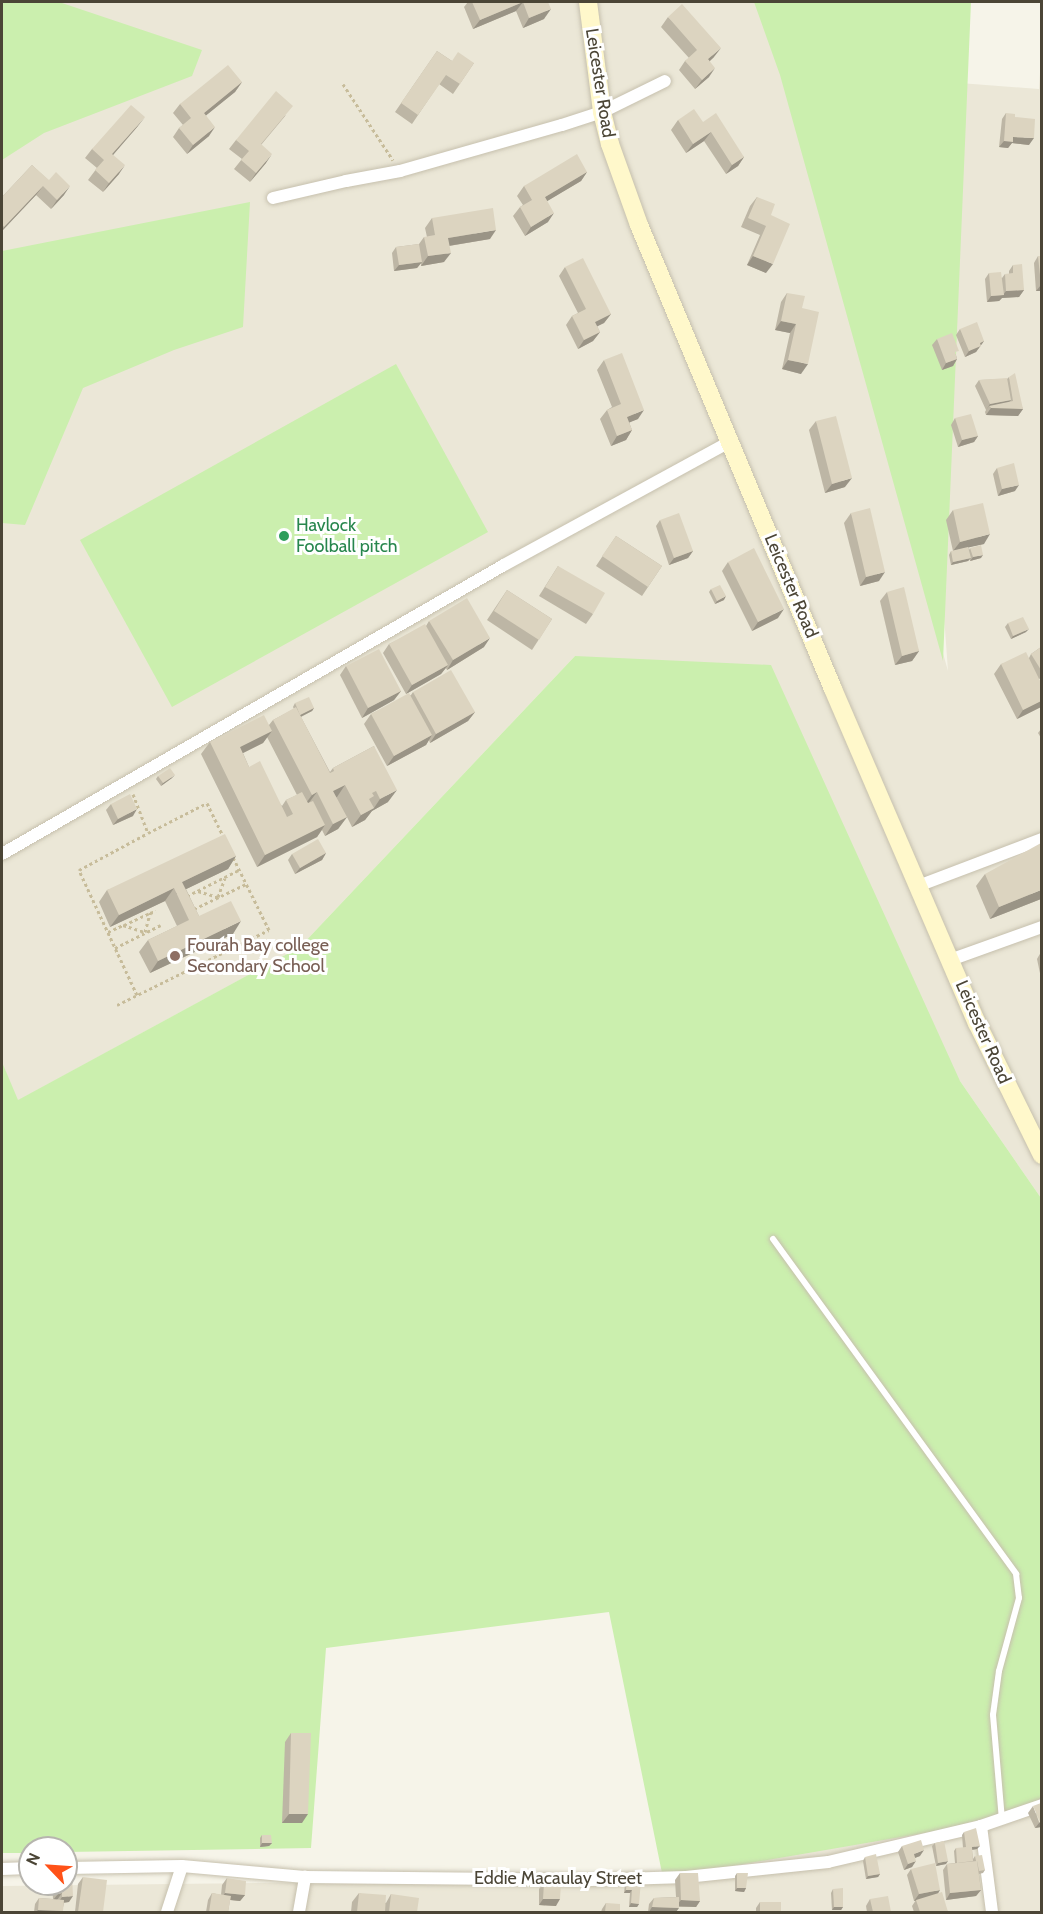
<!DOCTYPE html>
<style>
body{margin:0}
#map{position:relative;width:1043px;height:1914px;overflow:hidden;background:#f6f4e9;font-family:Cabin,sans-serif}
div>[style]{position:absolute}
.residential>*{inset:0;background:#ebe7d7}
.green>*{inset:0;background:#cbefae}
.path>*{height:3px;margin-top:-1.5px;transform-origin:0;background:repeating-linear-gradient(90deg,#c7bc9a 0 3px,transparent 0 6px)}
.roads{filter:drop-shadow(0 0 2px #c6c0ad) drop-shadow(0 0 2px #c6c0ad)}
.lane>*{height:6px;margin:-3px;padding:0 3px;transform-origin:3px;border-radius:3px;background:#fff}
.street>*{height:12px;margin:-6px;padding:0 6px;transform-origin:6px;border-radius:6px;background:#fff}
.secondary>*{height:18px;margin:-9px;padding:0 9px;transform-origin:9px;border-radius:9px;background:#fff8cb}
.wall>*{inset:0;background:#bdb6a5}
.shaded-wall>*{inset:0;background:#9a9486}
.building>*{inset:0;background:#dcd4c0}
.dots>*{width:16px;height:16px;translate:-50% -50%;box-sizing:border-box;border:3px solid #fff;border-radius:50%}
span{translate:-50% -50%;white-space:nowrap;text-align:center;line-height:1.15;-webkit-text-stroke:6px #fff;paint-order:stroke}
.street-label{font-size:18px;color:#4b4536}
.leisure-label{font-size:18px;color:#27864d}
.left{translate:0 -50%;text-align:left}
.education-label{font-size:18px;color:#785e54}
.frame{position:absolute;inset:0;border:3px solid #4b4536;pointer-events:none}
.north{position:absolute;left:18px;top:1836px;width:60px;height:60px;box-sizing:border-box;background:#fff;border:2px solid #b7b5af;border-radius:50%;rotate:295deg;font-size:16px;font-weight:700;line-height:24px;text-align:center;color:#4b4536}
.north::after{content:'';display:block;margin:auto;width:21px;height:27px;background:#ff5218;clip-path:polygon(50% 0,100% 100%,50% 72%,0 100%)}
</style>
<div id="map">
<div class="residential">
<div style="clip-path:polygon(2px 2px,761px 2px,948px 671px,925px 351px,960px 83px,1039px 89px,1041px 56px,1041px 1198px,960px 1081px,575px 656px,300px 947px,17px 1101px,2px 1062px)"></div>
<div style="clip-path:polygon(1041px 1805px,1041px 1912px,2px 1912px,2px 1886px,663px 1878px)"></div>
</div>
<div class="green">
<div style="clip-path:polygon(2px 2px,59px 2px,202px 50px,192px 76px,44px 133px,2px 160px)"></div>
<div style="clip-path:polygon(754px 2px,971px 2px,943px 661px,780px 75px)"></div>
<div style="clip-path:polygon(250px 202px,243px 327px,174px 350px,83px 388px,25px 525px,2px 523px,2px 251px)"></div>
<div style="clip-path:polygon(396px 364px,488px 532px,172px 707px,80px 540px)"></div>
<div style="clip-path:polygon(575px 656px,771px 665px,960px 1081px,1041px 1198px,1041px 1804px,936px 1831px,663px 1878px,609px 1612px,326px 1648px,311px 1848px,66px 1852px,66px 1848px,30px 1848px,30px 1853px,2px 1853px,2px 1062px,18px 1100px,300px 947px)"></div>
</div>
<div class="path">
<div style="left:343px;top:84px;width:91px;rotate:56.7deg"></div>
<div style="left:133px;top:794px;width:42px;rotate:69deg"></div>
<div style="left:148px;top:833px;width:66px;rotate:-27deg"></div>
<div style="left:207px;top:803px;width:39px;rotate:64deg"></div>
<div style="left:198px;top:891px;width:21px;rotate:17deg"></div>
<div style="left:218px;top:897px;width:20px;rotate:-70deg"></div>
<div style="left:187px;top:896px;width:58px;rotate:-26.6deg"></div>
<div style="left:194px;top:909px;width:58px;rotate:-25.7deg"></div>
<div style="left:124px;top:925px;width:29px;rotate:-25deg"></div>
<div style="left:108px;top:932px;width:17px;rotate:-25deg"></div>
<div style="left:123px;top:925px;width:23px;rotate:18deg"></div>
<div style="left:145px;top:932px;width:20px;rotate:-75deg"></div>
<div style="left:150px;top:913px;width:6px;rotate:-18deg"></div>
<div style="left:115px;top:948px;width:51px;rotate:-26.6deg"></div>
<div style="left:137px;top:995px;width:138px;rotate:-114.9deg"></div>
<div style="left:79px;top:870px;width:78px;rotate:-28.2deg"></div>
<div style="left:117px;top:1005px;width:169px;rotate:-26.3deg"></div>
<div style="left:269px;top:930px;width:81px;rotate:-116.3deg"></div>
</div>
<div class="roads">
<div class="lane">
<div style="left:773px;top:1239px;width:414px;rotate:54deg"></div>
<div style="left:1016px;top:1574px;width:24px;rotate:83deg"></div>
<div style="left:1019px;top:1598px;width:76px;rotate:105.3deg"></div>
<div style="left:999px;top:1671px;width:44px;rotate:97.8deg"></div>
<div style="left:993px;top:1715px;width:104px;rotate:85.1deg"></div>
</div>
<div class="street">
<div style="left:273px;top:198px;width:75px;rotate:-13.1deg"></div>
<div style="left:346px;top:181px;width:55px;rotate:-10.5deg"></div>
<div style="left:400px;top:171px;width:168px;rotate:-15.9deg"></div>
<div style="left:562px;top:125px;width:42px;rotate:-18deg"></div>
<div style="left:602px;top:112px;width:70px;rotate:-26.2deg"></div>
<div style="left:2px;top:854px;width:579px;rotate:-29.93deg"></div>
<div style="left:504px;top:565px;width:257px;rotate:-28.6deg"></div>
<div style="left:918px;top:886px;width:133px;rotate:-20.8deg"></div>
<div style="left:950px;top:960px;width:98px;rotate:-19.7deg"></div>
<div style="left:981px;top:1826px;width:87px;rotate:82.7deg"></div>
<div style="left:66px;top:1868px;width:116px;rotate:-1deg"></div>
<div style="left:182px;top:1866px;width:123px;rotate:5.1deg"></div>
<div style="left:305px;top:1877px;width:285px;rotate:0.6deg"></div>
<div style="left:590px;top:1880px;width:96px;rotate:-1.8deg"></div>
<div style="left:686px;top:1877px;width:143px;rotate:-6deg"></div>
<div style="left:828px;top:1862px;width:157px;rotate:-13.2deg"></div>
<div style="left:981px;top:1826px;width:65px;rotate:-19deg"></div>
<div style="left:2px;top:1869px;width:28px;rotate:-2deg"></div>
<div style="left:167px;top:1912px;width:48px;rotate:-71.9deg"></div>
<div style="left:299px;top:1912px;width:36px;rotate:-80deg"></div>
</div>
<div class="secondary">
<div style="left:588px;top:2px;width:111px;rotate:82.7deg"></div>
<div style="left:602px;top:112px;width:33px;rotate:76deg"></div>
<div style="left:610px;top:144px;width:86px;rotate:70.3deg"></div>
<div style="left:639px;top:225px;width:503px;rotate:67.31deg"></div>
<div style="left:833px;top:689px;width:364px;rotate:66.7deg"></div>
<div style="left:977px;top:1023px;width:147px;rotate:63.8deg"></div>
</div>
</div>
<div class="wall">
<div style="clip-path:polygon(468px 2px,548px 2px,544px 19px,523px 28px,516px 11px,473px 29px,464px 7px)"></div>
<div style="clip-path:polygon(668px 17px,714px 57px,710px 61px,709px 77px,695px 89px,679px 70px,685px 61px,689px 58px,661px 27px)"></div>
<div style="clip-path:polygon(437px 51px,452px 61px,474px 63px,453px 94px,439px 84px,412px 124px,395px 112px)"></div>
<div style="clip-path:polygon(242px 82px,235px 92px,206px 115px,209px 136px,187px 154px,173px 137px,179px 128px,183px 125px,173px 113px,180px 104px)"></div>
<div style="clip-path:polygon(1006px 113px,1029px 145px,1012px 143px,1008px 148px,999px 147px,1002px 119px)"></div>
<div style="clip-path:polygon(286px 115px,261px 145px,266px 163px,250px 182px,234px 169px,242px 159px,229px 149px,236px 140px)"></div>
<div style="clip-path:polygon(678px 120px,703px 122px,744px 157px,738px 166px,726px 174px,704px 141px,686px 153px,671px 130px)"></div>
<div style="clip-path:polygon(138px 126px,113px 155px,119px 174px,103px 192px,88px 180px,97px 168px,85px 158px,92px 149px)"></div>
<div style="clip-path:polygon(32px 165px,64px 195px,51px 209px,36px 195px,2px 231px,2px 197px)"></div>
<div style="clip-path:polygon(587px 172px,581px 181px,547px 201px,548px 222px,525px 236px,513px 216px,520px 207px,523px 205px,517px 196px,524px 186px)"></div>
<div style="clip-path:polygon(757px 197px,771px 215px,766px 273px,747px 265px,760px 235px,741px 227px,750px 206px)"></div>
<div style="clip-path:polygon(432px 218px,490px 239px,449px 246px,444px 262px,421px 266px,421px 263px,417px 268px,394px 271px,392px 253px,396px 247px,419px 244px,424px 237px,427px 237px,425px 228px)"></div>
<div style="clip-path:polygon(1038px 256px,1041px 256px,1041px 291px,1036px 291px,1034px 263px)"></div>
<div style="clip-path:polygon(1013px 265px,1024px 290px,1019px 297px,1002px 298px,999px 301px,987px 302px,985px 279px,989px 273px,1002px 278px,1005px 274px,1009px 274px,1009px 271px)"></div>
<div style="clip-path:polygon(565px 267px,611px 314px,604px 323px,597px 326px,600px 332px,593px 341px,578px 349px,566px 325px,572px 316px,578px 313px,559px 276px)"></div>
<div style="clip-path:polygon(787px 293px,802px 308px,801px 374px,782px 369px,790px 333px,775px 330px,781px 302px)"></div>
<div style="clip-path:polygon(960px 329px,984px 341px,976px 352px,965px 357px,956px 335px)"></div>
<div style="clip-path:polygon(937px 339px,956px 355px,957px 359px,953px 366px,942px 370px,932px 345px)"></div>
<div style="clip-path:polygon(604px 360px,638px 419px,629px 422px,632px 430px,626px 440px,611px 446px,600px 419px,607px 410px,612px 407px,597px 370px)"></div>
<div style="clip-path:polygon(1009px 377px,1023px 409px,1018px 416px,986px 415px,985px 412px,986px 410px,975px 386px,979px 380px,1007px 379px)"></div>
<div style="clip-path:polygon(955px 418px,978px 436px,974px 442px,958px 447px,951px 425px)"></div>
<div style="clip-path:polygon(816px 421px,845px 487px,825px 493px,809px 430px)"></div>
<div style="clip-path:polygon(997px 468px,1015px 491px,998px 496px,993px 474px)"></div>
<div style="clip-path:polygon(953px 510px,984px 544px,968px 547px,969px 550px,970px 548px,981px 558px,970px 561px,970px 559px,968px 561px,951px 565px,949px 555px,951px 551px,953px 551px,946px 520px)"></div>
<div style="clip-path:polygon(851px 513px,879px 581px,860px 586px,844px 523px)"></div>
<div style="clip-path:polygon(660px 520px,693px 551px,688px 558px,669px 565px,656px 526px)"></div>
<div style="clip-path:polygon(616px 536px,662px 566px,642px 596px,596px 566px)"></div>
<div style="clip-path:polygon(728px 562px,778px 618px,752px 631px,722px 571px)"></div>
<div style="clip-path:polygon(558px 566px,593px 614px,586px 624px,539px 596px)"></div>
<div style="clip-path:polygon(711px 589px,724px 600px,715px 604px,709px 592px)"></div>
<div style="clip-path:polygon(507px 590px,552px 619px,532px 650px,487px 620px)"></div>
<div style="clip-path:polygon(887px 592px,919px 651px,912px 661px,895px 665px,880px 601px)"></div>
<div style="clip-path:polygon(429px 621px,484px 647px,447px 670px,446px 668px,441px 674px,406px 694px,383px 653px,389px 644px,426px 626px)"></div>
<div style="clip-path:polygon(1008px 623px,1026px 632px,1011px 639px,1005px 627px)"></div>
<div style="clip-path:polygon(1041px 647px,1041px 678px,1039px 679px,1041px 707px,1017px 719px,994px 674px,1001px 664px,1029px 658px,1031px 654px)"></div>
<div style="clip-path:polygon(346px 666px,401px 691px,394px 700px,362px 718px,340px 675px)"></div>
<div style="clip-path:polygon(413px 692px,475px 712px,468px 721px,430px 743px,429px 740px,426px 745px,387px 766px,364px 724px,371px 714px,411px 695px)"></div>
<div style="clip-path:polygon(evenodd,295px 703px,314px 708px,312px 711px,301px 717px,330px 772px,333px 768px,374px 746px,388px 802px,372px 811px,365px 820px,352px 827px,337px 797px,347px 817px,338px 829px,325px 836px,322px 830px,317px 837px,257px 867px,201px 754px,210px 742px,269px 725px,273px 720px,294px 709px,293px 707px,295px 703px,267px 737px,297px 795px,286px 800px,282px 806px,249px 767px,243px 753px,263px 743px,267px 737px)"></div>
<div style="clip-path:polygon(1041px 729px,1041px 738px,1038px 733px)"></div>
<div style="clip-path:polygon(158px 776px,172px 778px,161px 786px,156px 779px)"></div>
<div style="clip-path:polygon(111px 804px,133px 816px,113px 825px,106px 810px)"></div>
<div style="clip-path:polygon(326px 853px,322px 860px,295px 874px,288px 860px,292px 854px)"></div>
<div style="clip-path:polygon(236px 856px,228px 869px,186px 889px,199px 916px,233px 934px,150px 973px,139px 952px,148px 940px,177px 926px,165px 901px,110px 927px,99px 902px,107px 890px)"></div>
<div style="clip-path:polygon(985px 874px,1041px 899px,990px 919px,976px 886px)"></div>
<div style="clip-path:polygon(1041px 952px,1041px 978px,1037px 959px)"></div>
<div style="clip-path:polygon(291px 1733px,302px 1823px,282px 1823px,285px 1742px)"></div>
<div style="clip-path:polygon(1033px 1806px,1041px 1827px,1035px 1828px,1028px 1813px)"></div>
<div style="clip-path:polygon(964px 1832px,977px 1849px,972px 1850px,973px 1859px,975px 1856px,985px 1870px,983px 1873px,979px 1874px,981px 1890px,976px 1896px,946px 1900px,943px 1870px,947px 1864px,955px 1863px,954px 1851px,956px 1848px,963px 1848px,962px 1835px)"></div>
<div style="clip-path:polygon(262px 1835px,272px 1843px,269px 1846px,260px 1847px,260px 1838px)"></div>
<div style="clip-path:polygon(935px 1843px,946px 1864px,936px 1866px,932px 1846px)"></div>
<div style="clip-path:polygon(902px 1846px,920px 1856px,915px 1858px,912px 1867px,904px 1870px,898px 1852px)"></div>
<div style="clip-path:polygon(865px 1857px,880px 1874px,878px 1877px,866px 1879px,863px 1861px)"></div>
<div style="clip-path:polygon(911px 1869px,938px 1894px,948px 1912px,914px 1912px,912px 1906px,916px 1900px,914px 1901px,907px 1875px)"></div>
<div style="clip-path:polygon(680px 1873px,700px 1901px,696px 1907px,679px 1907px,676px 1912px,648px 1912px,649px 1904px,654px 1898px,676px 1897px,675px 1880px)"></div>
<div style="clip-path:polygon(737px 1873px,746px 1888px,744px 1892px,735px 1891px,735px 1876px)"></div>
<div style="clip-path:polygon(83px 1877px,103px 1912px,75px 1912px,78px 1884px)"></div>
<div style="clip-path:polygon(227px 1878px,245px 1895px,240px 1901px,230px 1900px,228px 1912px,206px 1912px,208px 1900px,212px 1893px,221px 1895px,222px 1885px)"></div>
<div style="clip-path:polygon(627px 1881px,639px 1904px,637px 1907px,629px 1907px,630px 1893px,624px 1893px,625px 1884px)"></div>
<div style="clip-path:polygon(544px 1883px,556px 1906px,539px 1905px,539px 1889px)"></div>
<div style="clip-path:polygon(52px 1884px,66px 1884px,69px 1902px,64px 1903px,62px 1912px,34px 1912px,35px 1904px,39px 1898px,53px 1899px)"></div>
<div style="clip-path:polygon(833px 1889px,843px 1907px,841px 1910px,832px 1910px,831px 1893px)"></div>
<div style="clip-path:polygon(359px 1893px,386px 1903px,391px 1894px,417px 1912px,351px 1912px,352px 1902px)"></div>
<div style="clip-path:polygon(870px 1899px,891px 1912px,867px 1912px,866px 1906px)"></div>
<div style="clip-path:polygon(760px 1902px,781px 1912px,756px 1912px,756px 1908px)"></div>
<div style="clip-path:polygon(606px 1903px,620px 1912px,601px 1912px,602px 1909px)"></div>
</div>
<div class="shaded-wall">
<div style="clip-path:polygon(523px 2px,516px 11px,473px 29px,480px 20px)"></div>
<div style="clip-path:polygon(551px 9px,544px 19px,523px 28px,529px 18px)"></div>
<div style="clip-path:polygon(721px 48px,714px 57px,701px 69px,708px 59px)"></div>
<div style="clip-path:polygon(715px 68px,709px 77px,695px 89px,702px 80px)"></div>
<div style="clip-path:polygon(242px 82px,235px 92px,198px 122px,204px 113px)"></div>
<div style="clip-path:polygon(145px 117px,138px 126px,106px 163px,112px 154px)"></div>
<div style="clip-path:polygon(215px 127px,209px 136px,187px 154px,193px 145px)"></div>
<div style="clip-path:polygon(711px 132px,704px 141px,686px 153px,693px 144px)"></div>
<div style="clip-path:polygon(1013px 137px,1034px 138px,1029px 145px,1012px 143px,1008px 148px,999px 147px,1004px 141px)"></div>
<div style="clip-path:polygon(272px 154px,266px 163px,250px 182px,256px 173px)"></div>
<div style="clip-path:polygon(744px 157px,738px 166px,726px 174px,732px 165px)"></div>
<div style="clip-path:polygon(125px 165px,119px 174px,103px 192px,109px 183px)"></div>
<div style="clip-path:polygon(587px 172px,581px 181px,539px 206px,545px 197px)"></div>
<div style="clip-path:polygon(43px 186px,36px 195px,2px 231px,4px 227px)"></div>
<div style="clip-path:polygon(70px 186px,64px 195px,51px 209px,57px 200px)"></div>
<div style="clip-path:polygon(554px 213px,548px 222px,525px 236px,531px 227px)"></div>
<div style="clip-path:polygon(496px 230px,490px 239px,442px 247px,448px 238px)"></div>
<div style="clip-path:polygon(451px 253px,444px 262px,421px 266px,428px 256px)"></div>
<div style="clip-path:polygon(753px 256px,773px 264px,766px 273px,747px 265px)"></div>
<div style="clip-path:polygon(422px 262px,417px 268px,394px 271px,399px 265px)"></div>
<div style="clip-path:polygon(1041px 285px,1041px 291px,1036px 291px)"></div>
<div style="clip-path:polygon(1024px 290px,1019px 297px,1002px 298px,999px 301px,987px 302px,991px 296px,1003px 295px,1006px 291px)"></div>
<div style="clip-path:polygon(611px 314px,604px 323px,588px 331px,595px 322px)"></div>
<div style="clip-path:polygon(781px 321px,796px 324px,790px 333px,775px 330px)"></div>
<div style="clip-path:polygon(600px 332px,593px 341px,578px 349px,584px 340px)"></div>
<div style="clip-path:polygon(984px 341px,976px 352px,965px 357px,969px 351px,980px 343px)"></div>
<div style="clip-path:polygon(957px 359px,953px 366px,942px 370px,946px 363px)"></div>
<div style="clip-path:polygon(788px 360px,808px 364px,801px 374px,782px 369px)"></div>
<div style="clip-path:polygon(1011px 400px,1006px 406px,1023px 409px,1018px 416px,986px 415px,991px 408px,989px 406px,986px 410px,990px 404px)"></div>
<div style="clip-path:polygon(644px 410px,638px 419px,621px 426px,627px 417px)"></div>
<div style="clip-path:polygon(632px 430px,626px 440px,611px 446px,617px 436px)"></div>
<div style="clip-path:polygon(978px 436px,974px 442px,958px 447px,962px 440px)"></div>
<div style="clip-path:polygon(852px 478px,845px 487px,825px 493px,832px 484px)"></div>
<div style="clip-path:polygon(1019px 485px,1015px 491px,998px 496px,1002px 489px)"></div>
<div style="clip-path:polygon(990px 534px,984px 544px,953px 551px,960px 542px)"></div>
<div style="clip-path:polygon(693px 551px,688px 558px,669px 565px,674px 558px)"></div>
<div style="clip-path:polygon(983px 555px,981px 558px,970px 561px,973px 557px)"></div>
<div style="clip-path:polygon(971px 558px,968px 561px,951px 565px,953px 562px)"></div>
<div style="clip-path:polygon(885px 572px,879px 581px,860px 586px,866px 577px)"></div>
<div style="clip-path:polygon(726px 596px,724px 600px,715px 604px,717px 601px)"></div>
<div style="clip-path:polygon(784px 609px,778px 618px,752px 631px,758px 622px)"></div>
<div style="clip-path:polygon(1029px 629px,1026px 632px,1011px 639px,1013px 636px)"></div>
<div style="clip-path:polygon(490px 638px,484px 647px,447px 670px,453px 660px)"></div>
<div style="clip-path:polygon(919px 651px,912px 661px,895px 665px,902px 656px)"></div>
<div style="clip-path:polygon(448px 665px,441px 674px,406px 694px,412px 685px)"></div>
<div style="clip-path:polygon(401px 691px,394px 700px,362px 718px,368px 708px)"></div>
<div style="clip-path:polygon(1041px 701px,1041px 707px,1017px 719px,1023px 710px)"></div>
<div style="clip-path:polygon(314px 708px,312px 711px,298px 718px,300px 715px)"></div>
<div style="clip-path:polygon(475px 712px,468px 721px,430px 743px,436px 734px)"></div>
<div style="clip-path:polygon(272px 731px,263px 743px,231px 759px,240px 747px)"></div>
<div style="clip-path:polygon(432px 735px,426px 745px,387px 766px,394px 756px)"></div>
<div style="clip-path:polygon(175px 775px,172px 778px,161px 786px,163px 783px)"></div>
<div style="clip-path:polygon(345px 785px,337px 797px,325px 803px,333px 791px)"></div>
<div style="clip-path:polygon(397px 790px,388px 802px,372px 811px,365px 820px,352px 827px,361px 815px,374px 808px,380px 799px)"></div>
<div style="clip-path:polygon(317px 792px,308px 804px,303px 807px,312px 795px)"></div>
<div style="clip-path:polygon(137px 809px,133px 816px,113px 825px,118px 819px)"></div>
<div style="clip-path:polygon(347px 817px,338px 829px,325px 836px,333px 824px)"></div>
<div style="clip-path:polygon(325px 825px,317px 837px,257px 867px,265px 855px)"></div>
<div style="clip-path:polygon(326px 853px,322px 860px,295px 874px,300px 868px)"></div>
<div style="clip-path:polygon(236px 856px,228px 869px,176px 894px,182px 882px)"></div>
<div style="clip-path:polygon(174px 888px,165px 901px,110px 927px,119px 915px)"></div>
<div style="clip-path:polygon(1041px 890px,1041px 899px,990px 919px,999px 907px)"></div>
<div style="clip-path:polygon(241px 921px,233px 934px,150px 973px,158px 961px)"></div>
<div style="clip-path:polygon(289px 1814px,308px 1814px,302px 1823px,282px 1823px)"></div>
<div style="clip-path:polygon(1040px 1822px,1041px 1822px,1041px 1827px,1035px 1828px)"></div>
<div style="clip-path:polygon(262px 1843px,272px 1843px,269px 1846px,260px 1847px)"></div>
<div style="clip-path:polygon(980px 1846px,977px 1849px,970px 1850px,972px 1847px)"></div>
<div style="clip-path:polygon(924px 1850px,920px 1856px,909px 1860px,914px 1854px)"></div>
<div style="clip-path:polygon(916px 1861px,912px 1867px,904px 1870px,908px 1864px)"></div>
<div style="clip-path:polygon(948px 1861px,946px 1864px,936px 1866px,938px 1863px)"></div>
<div style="clip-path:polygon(880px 1874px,878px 1877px,866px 1879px,868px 1876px)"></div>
<div style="clip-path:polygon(737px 1888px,746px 1888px,744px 1892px,735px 1891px)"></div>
<div style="clip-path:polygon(626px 1890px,632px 1890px,630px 1893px,624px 1893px)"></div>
<div style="clip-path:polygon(940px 1890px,936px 1897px,914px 1901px,919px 1894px)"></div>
<div style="clip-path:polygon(981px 1890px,976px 1896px,946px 1900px,950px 1893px)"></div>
<div style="clip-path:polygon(62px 1893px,57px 1900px,53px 1900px,58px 1894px)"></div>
<div style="clip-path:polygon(225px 1893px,245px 1895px,240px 1901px,221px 1899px)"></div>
<div style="clip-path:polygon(73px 1896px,69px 1902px,58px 1903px,62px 1897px)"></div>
<div style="clip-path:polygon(543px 1899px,560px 1899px,556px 1906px,539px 1905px)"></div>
<div style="clip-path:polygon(681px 1900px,700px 1901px,696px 1907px,676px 1906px)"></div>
<div style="clip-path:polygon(631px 1903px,639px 1904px,637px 1907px,629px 1907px)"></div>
<div style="clip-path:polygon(652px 1907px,679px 1908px,676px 1912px,649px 1912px)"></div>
<div style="clip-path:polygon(834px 1907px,843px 1907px,841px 1910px,832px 1910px)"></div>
<div style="clip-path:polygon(38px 1910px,63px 1911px,62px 1912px,36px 1912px)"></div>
</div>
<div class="building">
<div style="clip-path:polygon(472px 2px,548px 2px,551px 9px,529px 18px,523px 2px,480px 20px)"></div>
<div style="clip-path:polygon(682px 4px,721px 48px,708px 59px,715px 68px,702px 80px,685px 61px,697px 50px,668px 17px)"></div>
<div style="clip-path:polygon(437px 51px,452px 61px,458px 52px,474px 63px,460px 84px,446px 75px,418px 115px,401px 103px)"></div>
<div style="clip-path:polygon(228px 65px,242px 82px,204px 113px,215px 127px,193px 145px,179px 128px,191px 118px,180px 104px)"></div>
<div style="clip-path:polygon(276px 91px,293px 106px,261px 144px,272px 154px,256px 173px,241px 160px,249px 151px,236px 140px)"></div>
<div style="clip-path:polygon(131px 105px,145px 117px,112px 154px,125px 165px,109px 183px,95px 170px,104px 160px,92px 149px)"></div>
<div style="clip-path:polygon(694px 109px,703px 122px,716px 113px,744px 157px,732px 165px,711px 132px,693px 144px,678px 120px)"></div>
<div style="clip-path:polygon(1006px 113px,1015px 114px,1015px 117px,1035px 119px,1034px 138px,1013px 137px,1013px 142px,1004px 141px)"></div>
<div style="clip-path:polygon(577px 154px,587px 172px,545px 197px,554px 213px,531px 227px,520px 207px,532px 200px,524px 186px)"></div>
<div style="clip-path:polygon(32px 165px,49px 180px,56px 172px,70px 186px,57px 200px,43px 186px,4px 227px,2px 224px,2px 197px)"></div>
<div style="clip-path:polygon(757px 197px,775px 204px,771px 215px,790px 224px,773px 264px,753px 256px,766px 226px,748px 218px)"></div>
<div style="clip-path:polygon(493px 208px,496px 230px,448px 238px,451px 253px,428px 256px,424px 237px,435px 235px,432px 218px)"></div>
<div style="clip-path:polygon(419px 244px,422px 262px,399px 265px,396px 247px)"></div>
<div style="clip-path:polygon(1038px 256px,1041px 256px,1041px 285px)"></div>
<div style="clip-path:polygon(583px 258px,611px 314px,595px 322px,600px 332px,584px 340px,572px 316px,586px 309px,565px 267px)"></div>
<div style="clip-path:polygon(1022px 264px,1024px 290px,1006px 291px,1005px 274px,1013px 273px,1013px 265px)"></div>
<div style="clip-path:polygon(1001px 272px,1004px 295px,991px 296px,989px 273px)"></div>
<div style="clip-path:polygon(787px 293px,805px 296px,802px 308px,819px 312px,808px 364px,788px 360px,796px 324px,781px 321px)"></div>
<div style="clip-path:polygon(977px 322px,984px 341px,980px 343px,981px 346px,969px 351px,960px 329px)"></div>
<div style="clip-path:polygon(952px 333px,959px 351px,955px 352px,957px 359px,946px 363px,937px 339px)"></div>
<div style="clip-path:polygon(622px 353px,644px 410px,627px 417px,632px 430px,617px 436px,607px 410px,621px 404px,604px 360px)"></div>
<div style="clip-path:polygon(1015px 373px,1023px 409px,991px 408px,989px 406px,1013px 401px,1009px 377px)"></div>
<div style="clip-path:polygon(1007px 378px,1011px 400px,990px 404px,979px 380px)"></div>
<div style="clip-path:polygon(971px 414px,978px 436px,962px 440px,955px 418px)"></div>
<div style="clip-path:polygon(836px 416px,852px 478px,832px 484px,816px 421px)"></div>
<div style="clip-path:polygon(1014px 463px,1019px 485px,1002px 489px,997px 468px)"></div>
<div style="clip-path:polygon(983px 503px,990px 534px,960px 542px,953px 510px)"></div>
<div style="clip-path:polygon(870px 508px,885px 572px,866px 577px,851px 513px)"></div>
<div style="clip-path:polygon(679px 513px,693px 551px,674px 558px,660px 520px)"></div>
<div style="clip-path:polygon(616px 536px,662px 566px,648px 587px,602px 556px)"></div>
<div style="clip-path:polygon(981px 545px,983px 555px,973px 557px,970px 548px)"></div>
<div style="clip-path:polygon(968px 547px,971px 558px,953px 562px,951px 551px)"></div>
<div style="clip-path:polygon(754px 548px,784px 609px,758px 622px,728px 562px)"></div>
<div style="clip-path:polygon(558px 566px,605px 593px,593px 614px,545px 587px)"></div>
<div style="clip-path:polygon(720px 585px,726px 596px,717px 601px,711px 589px)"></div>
<div style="clip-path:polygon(904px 587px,919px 651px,902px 656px,887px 592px)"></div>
<div style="clip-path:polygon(507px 590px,552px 619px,539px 640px,494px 611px)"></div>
<div style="clip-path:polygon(467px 598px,490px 638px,453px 660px,429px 621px)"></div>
<div style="clip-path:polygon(1023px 617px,1029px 629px,1013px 636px,1008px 623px)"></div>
<div style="clip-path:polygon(425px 624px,448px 665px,412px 685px,389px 644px)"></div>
<div style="clip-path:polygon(1041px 647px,1041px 670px,1031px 654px)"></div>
<div style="clip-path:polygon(379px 649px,401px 691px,368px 708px,346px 666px)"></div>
<div style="clip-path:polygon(1026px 652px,1041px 683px,1041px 701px,1023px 710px,1001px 664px)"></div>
<div style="clip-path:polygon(451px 670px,475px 712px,436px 734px,413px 692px)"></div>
<div style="clip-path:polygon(409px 693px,432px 735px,394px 756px,371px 714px)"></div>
<div style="clip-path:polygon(309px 697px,314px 708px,300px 715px,295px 703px)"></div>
<div style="clip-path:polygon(296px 707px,330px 773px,334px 771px,333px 768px,374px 746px,397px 790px,380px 799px,376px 791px,372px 793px,374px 796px,369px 799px,374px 808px,361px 815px,345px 785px,333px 791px,347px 817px,333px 824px,317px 792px,312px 795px,273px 720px)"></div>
<div style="clip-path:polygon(264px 715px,272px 731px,240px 747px,249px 767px,260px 761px,287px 817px,293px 814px,286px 800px,302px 792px,308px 803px,313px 801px,325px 825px,265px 855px,210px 742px)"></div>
<div style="clip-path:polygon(170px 768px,175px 775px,163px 783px,158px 776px)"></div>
<div style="clip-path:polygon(130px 794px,137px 809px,118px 819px,111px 804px)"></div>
<div style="clip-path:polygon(225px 834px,236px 856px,182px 882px,199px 916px,231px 901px,241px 921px,158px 961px,148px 940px,189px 920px,174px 888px,119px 915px,107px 890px)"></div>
<div style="clip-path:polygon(318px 839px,326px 853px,300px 868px,292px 854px)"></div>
<div style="clip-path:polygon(1041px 843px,1041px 890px,999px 907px,985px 874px)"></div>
<div style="clip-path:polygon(291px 1733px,311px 1733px,308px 1814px,289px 1814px)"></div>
<div style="clip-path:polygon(1041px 1803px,1041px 1822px,1040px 1822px,1033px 1806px)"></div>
<div style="clip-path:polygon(976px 1828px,980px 1846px,972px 1847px,973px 1861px,957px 1863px,956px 1848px,966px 1847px,964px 1832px)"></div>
<div style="clip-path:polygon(262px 1835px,271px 1835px,272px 1843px,262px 1843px)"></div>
<div style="clip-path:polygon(921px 1840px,924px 1850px,914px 1854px,916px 1861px,908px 1864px,902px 1846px)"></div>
<div style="clip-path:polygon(944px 1841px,948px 1861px,938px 1863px,935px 1843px)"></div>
<div style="clip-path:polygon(876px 1854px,880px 1874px,868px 1876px,865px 1857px)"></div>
<div style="clip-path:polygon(982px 1855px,985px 1870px,979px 1871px,977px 1861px,976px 1861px,975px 1856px)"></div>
<div style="clip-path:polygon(977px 1861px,981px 1890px,950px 1893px,947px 1864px)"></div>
<div style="clip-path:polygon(935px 1863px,940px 1890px,919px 1894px,911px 1869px)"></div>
<div style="clip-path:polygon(680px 1873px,698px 1873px,700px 1901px,681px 1900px)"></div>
<div style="clip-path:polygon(737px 1873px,748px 1873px,746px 1888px,737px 1888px)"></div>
<div style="clip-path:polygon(72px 1876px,73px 1896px,62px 1897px,62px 1893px,58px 1894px,57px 1884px,66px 1884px,66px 1877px)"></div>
<div style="clip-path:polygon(83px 1877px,107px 1880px,103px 1912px,78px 1912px)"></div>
<div style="clip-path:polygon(227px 1878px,246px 1881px,245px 1895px,225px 1893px)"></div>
<div style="clip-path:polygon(627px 1881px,641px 1881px,639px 1904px,631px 1903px,632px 1890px,626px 1890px)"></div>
<div style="clip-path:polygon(544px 1883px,561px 1884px,560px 1899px,543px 1899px)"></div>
<div style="clip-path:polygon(843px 1888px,843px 1907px,834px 1907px,833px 1889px)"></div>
<div style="clip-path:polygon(942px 1892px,948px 1912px,920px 1912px,916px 1900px)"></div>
<div style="clip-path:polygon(212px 1893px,231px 1896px,228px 1912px,209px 1912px)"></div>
<div style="clip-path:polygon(359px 1893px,386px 1895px,385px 1912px,357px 1912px)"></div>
<div style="clip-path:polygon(391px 1894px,419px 1898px,417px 1912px,389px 1912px)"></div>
<div style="clip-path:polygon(888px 1896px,891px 1912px,873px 1912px,870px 1899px)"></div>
<div style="clip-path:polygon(679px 1897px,679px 1908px,652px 1907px,654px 1898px)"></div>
<div style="clip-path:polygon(39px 1898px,64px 1900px,63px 1911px,38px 1910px)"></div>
<div style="clip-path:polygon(760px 1902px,781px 1902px,781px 1912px,760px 1912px)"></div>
<div style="clip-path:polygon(606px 1903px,620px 1904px,620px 1912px,605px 1912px)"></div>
</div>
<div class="dots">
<div style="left:284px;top:536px;background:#2e9e5b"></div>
<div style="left:175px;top:956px;background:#8d6e63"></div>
</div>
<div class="street-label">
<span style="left:600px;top:83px;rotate:81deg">Leicester Road</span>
<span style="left:791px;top:586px;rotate:67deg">Leicester Road</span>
<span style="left:983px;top:1032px;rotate:66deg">Leicester Road</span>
<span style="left:558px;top:1878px">Eddie Macaulay Street</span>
</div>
<div class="leisure-label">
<span class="left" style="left:296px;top:536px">Havlock<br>Foolball pitch</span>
</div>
<div class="education-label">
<span class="left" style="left:187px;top:956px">Fourah Bay college<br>Secondary School</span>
</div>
<div class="frame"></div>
<div class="north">N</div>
</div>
